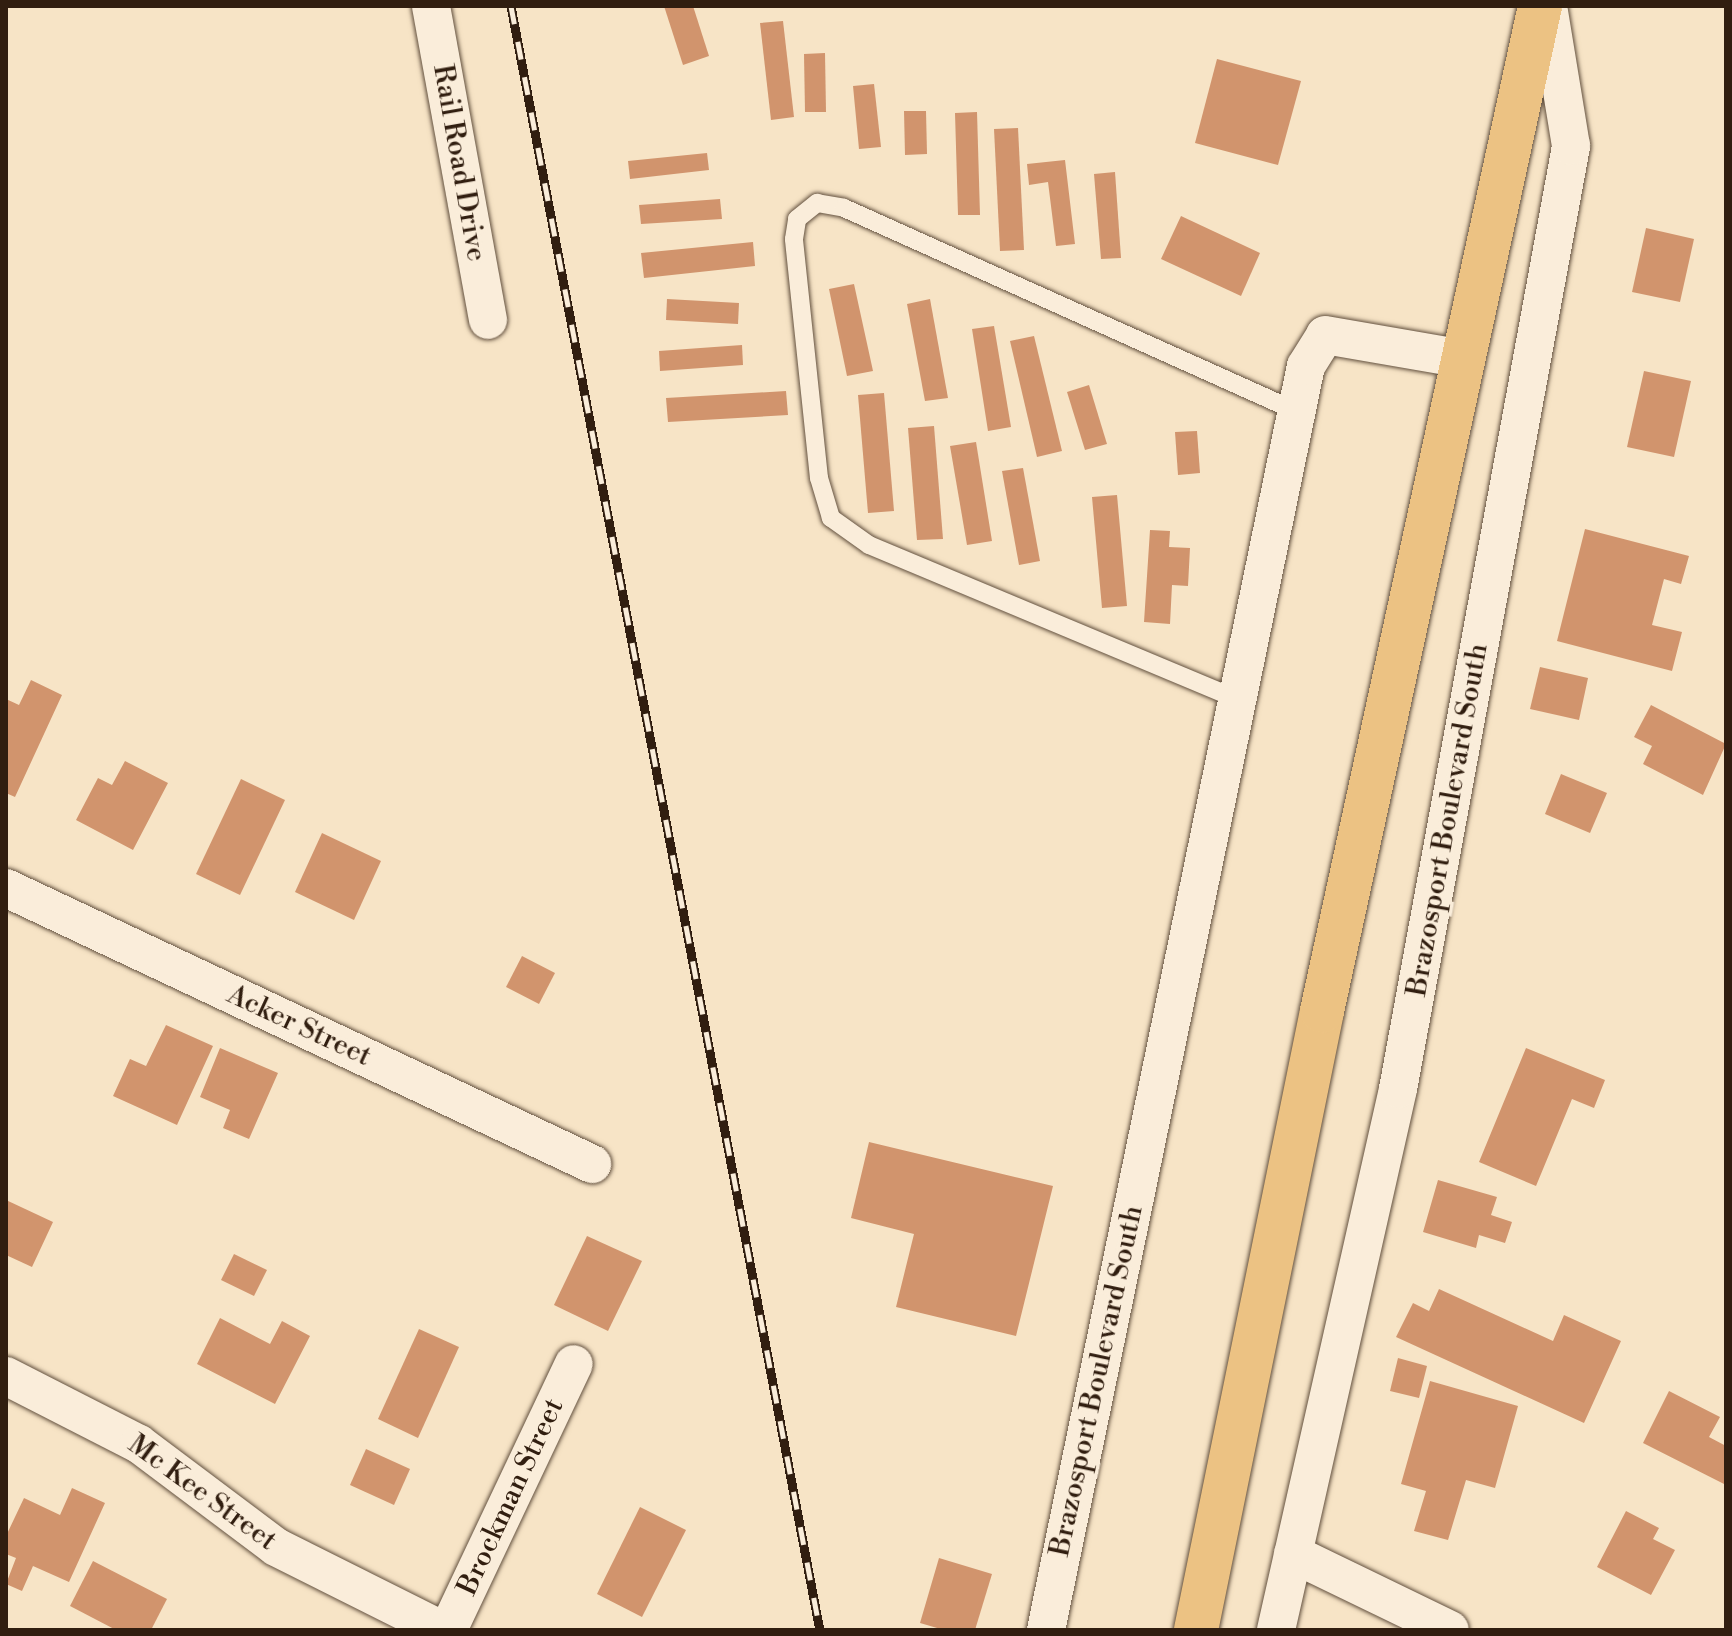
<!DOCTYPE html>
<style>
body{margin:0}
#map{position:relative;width:1732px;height:1636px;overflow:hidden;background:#f7e4c6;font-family:"Libre Bodoni",serif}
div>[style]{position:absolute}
.building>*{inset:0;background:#d1946d}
.roads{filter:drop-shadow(0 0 2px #62503e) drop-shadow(0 0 2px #62503e)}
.service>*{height:18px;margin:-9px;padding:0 9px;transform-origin:9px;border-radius:9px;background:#faedda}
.minor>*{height:38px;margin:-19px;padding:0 19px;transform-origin:19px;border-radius:19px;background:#faedda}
.primary>*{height:44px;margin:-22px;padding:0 22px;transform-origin:22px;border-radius:22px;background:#ecc283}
.rail>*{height:9px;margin-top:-4.5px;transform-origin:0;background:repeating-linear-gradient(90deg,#faedda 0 18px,#311e10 0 36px);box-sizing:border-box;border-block:2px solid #311e10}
span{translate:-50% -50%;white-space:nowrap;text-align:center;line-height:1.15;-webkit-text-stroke:7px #faedda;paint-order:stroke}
.street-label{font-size:28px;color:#311e10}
.frame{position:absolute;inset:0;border:8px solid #311e10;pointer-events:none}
</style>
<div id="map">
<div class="building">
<div style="clip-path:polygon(664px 6px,693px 6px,709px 56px,683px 65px)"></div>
<div style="clip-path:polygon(783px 21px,794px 117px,771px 120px,760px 23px)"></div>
<div style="clip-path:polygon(825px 53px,826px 112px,805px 112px,804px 54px)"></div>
<div style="clip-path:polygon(1217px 59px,1301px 81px,1278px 165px,1195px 143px)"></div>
<div style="clip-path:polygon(874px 84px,881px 147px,859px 149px,853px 86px)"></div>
<div style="clip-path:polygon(904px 111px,926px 111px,927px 154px,905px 155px)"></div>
<div style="clip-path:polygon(977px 112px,980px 215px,958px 215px,955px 113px)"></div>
<div style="clip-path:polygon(1018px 128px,1024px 250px,1000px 251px,994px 129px)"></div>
<div style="clip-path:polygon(707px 153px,709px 170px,630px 179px,628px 161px)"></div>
<div style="clip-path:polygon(1065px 160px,1075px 244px,1056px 246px,1048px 182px,1029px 185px,1027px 164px)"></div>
<div style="clip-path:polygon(1115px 172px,1121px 258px,1101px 259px,1094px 174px)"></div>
<div style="clip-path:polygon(720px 199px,722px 219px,641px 224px,639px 205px)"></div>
<div style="clip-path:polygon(1181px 216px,1260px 253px,1241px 296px,1161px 259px)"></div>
<div style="clip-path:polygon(1646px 228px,1694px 239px,1680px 302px,1632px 292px)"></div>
<div style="clip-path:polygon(753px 242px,755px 266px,644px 278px,641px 253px)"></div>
<div style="clip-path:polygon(854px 284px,873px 371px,847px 376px,829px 289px)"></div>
<div style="clip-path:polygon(667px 299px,739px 303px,738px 324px,666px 320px)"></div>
<div style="clip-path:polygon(930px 299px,948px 398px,925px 401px,907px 304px)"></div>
<div style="clip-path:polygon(994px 326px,1011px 427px,988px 431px,972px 329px)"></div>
<div style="clip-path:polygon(1034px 336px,1062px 451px,1037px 457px,1010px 341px)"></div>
<div style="clip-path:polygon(742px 345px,743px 365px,660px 371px,659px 351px)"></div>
<div style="clip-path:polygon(1644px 371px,1691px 381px,1674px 457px,1627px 447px)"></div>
<div style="clip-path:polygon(1089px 385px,1107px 444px,1085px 450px,1067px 392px)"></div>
<div style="clip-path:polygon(786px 391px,788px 415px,668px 422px,666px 398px)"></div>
<div style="clip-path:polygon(884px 393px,894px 511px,868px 513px,858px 395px)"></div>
<div style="clip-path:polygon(934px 426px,943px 539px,917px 540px,908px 428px)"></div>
<div style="clip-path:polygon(1197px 431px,1200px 473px,1178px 475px,1175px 432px)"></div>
<div style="clip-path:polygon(976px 442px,992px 541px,967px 545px,950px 446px)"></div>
<div style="clip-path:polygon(1023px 468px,1040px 561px,1019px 565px,1002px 471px)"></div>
<div style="clip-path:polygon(1117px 495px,1127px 606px,1102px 608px,1092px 497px)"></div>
<div style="clip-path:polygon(1585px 529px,1689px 556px,1681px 584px,1664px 579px,1652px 625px,1682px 632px,1672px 671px,1557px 641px)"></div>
<div style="clip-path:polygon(1150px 530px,1170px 531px,1169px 547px,1190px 548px,1188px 586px,1172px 585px,1170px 624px,1144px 622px)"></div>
<div style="clip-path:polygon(1540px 667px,1588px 678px,1579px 720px,1530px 709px)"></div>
<div style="clip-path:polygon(31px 680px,62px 695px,15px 797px,6px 793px,6px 699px,19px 705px)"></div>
<div style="clip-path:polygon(1651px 705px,1726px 744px,1703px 795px,1643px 764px,1652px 746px,1634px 737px)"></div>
<div style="clip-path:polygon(125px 761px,168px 783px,133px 850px,76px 820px,98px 778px,112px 785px)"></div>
<div style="clip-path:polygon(1561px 774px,1607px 793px,1590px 833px,1545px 814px)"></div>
<div style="clip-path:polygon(241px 779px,285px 800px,240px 895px,196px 874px)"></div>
<div style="clip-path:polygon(322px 833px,381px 861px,354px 920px,295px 892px)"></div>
<div style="clip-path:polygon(522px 956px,555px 973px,539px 1004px,506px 987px)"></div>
<div style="clip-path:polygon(166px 1025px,213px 1046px,177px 1125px,113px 1096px,130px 1059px,146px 1066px)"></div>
<div style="clip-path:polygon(220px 1048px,278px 1073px,249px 1139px,223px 1128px,230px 1110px,200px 1097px)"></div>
<div style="clip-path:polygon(1526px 1048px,1605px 1080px,1594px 1108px,1572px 1099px,1536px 1186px,1479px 1162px)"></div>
<div style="clip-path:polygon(869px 1142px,1053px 1186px,1016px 1336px,896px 1307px,914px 1234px,851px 1218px)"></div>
<div style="clip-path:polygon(1438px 1180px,1497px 1197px,1491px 1215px,1512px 1222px,1505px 1243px,1479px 1235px,1476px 1248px,1423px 1232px)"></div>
<div style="clip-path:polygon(6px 1200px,53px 1222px,32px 1267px,6px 1255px)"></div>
<div style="clip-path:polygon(587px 1236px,642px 1261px,608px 1331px,554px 1305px)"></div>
<div style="clip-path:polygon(234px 1254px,267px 1270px,254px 1296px,221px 1280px)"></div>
<div style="clip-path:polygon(1439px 1289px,1553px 1341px,1564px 1315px,1621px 1341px,1584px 1423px,1396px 1337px,1413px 1303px,1429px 1311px)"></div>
<div style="clip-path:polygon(220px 1318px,270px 1344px,282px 1321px,310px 1336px,275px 1404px,197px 1364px)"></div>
<div style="clip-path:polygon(419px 1329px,459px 1347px,418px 1438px,378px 1419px)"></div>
<div style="clip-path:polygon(1398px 1358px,1427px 1366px,1419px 1398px,1390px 1391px)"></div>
<div style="clip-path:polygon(1430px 1381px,1518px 1406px,1495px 1488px,1466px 1480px,1448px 1540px,1414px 1531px,1426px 1491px,1401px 1484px)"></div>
<div style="clip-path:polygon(1669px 1391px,1720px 1417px,1709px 1437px,1726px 1446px,1726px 1485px,1643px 1443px)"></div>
<div style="clip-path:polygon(366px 1449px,410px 1469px,394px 1505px,350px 1485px)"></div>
<div style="clip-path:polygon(72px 1488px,105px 1503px,69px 1582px,33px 1566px,22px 1591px,6px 1584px,16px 1558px,6px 1554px,6px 1536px,24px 1498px,60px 1515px)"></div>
<div style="clip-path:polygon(640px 1507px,686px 1530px,642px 1617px,597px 1594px)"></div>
<div style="clip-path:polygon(1626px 1511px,1659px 1528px,1653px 1539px,1675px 1550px,1651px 1595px,1597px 1567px)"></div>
<div style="clip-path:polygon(939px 1558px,992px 1574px,975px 1630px,944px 1630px,920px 1623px)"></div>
<div style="clip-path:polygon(93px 1561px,167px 1599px,151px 1630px,116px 1630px,70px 1606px)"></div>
</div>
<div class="roads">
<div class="service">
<div style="left:1237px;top:699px;width:399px;rotate:-157.3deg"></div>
<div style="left:869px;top:545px;width:47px;rotate:-144.6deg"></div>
<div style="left:831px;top:518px;width:42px;rotate:-106.7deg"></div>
<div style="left:819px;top:478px;width:240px;rotate:-96deg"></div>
<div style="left:794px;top:239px;width:20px;rotate:-81deg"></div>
<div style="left:797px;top:219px;width:26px;rotate:-39deg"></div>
<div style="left:817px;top:203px;width:27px;rotate:10deg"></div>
<div style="left:844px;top:208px;width:495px;rotate:24.2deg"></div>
</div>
<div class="minor">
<div style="left:431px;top:6px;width:319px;rotate:79.7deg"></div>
<div style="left:6px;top:888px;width:648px;rotate:25.22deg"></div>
<div style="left:6px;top:1376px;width:149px;rotate:27.1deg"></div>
<div style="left:139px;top:1444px;width:171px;rotate:36.9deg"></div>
<div style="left:276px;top:1547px;width:186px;rotate:26.6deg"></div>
<div style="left:1293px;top:1554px;width:174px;rotate:25.8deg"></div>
<div style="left:448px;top:1630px;width:294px;rotate:-64.7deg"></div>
<div style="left:1046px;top:1630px;width:1290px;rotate:-78.38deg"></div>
<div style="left:1306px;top:366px;width:36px;rotate:-58deg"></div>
<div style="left:1325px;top:335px;width:141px;rotate:9.8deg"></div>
<div style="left:1276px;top:1630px;width:555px;rotate:-77.29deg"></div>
<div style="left:1398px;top:1089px;width:959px;rotate:-79.6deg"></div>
<div style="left:1571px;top:146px;width:142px;rotate:-99.3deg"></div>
</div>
<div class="primary">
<div style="left:1196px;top:1630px;width:632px;rotate:-78.49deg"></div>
<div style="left:1322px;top:1011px;width:1028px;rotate:-77.76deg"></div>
</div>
</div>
<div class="rail">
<div style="left:511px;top:6px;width:1653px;rotate:79.23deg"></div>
</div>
<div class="street-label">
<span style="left:459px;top:163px;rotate:80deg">Rail Road Drive</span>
<span style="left:1448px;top:820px;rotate:-80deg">Brazosport Boulevard South</span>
<span style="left:299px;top:1026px;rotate:25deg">Acker Street</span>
<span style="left:1097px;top:1381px;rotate:-78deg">Brazosport Boulevard South</span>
<span style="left:202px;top:1493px;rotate:36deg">Mc Kee Street</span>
<span style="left:511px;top:1497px;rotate:-65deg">Brockman Street</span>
</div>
<div class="frame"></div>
</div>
